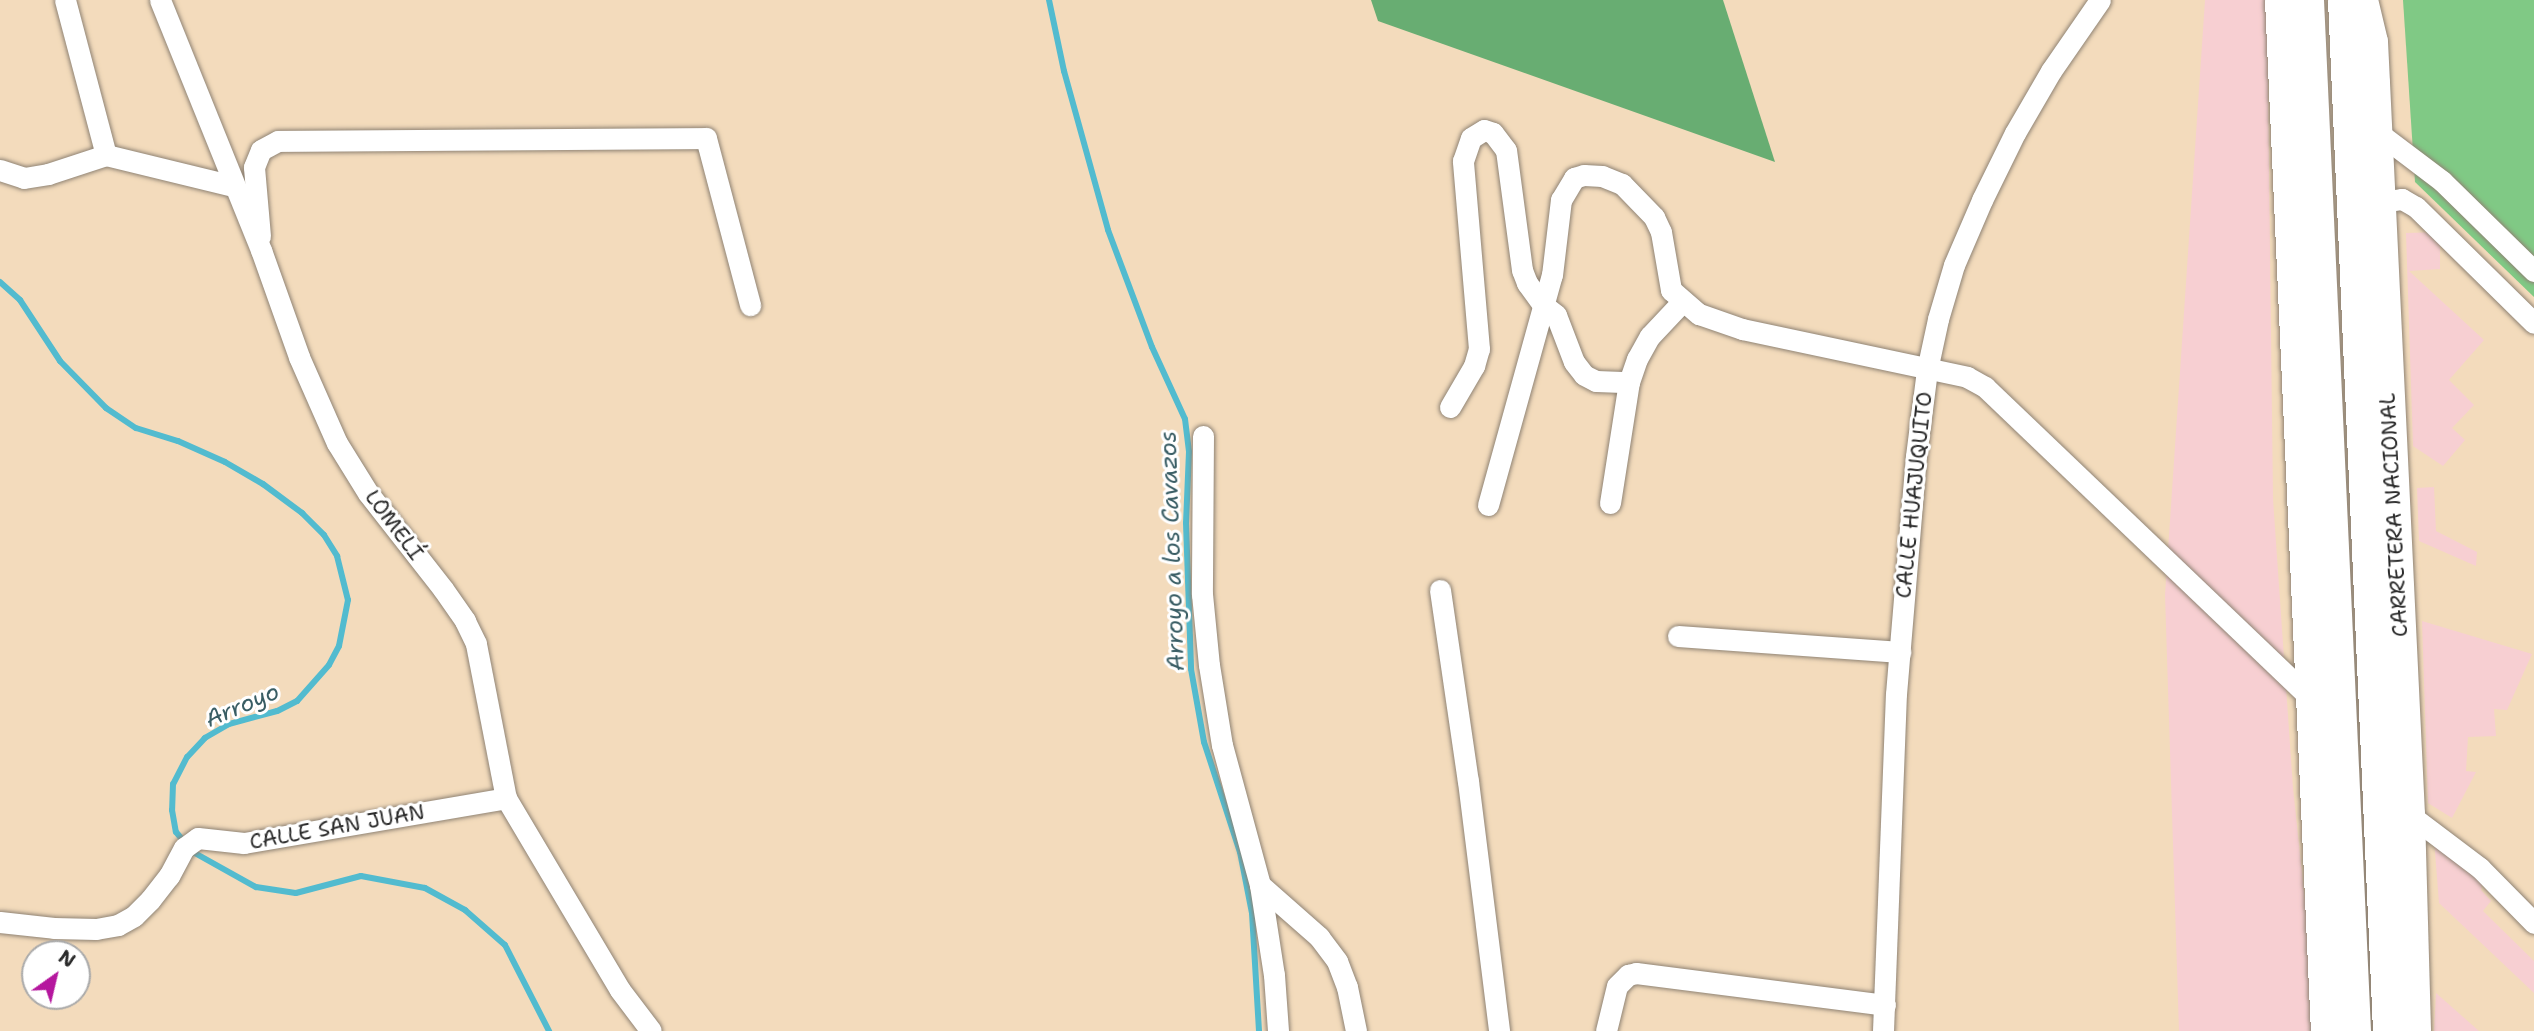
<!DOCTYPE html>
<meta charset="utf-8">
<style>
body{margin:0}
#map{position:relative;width:2534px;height:1031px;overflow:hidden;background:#f3dbbc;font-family:"Shantell Sans",sans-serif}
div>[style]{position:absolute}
.built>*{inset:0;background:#f7cfd2}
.green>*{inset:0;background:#80c985}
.forest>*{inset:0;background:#68ad72}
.stream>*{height:6px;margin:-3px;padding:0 3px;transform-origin:3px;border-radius:3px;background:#52bbcf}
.roads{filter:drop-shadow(0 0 2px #8f8374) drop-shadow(0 0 2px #8f8374)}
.street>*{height:21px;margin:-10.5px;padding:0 10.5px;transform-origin:10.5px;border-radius:10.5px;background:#fff}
.secondary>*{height:30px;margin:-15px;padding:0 15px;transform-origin:15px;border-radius:15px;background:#fff}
.highway>*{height:38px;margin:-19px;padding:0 19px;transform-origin:19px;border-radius:19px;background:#fff}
span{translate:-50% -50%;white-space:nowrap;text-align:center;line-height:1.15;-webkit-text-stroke:6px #fff;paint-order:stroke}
.street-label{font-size:21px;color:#2b2b2b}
.water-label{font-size:23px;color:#395d64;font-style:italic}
.north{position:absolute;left:21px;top:940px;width:70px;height:70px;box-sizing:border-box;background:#fff;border:2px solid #aaa;border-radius:50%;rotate:34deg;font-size:19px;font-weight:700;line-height:28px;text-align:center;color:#2b2b2b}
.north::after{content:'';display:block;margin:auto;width:24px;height:32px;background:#b5179e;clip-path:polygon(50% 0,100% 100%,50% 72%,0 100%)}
</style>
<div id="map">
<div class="built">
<div style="clip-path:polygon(2205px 0,2267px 0,2273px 499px,2293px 788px,2309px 939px,2312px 1031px,2179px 1031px,2165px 595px)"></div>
<div style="clip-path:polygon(2440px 232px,2440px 269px,2409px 271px,2484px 340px,2449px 380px,2474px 405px,2452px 428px,2465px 440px,2443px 466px,2413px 446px,2406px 233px)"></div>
<div style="clip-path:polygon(2434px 487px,2436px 531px,2477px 552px,2476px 566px,2419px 541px,2417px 488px)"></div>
<div style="clip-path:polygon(2422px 621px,2532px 654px,2507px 710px,2494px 709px,2496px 736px,2468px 737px,2466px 771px,2476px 772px,2452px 818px,2428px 803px)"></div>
<div style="clip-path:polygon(2434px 839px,2483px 879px,2481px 890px,2491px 901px,2483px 911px,2534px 961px,2534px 993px,2439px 903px)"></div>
<div style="clip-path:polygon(2436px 993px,2479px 1031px,2434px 1031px)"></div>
</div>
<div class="green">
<div style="clip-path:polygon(2403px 0,2534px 0,2534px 297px,2415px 182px)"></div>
</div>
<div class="forest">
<div style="clip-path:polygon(1371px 0,1723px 0,1775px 162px,1378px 21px)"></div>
</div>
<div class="stream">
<div style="left:1049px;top:0;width:73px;rotate:78.1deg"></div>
<div style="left:1064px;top:71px;width:165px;rotate:74.5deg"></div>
<div style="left:1108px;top:230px;width:125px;rotate:69.4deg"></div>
<div style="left:1152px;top:347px;width:79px;rotate:65.4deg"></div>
<div style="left:1185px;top:419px;width:33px;rotate:83deg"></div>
<div style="left:1189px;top:452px;width:71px;rotate:92.4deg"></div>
<div style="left:1186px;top:523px;width:146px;rotate:88deg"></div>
<div style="left:1191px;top:669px;width:74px;rotate:79.9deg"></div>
<div style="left:1204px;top:742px;width:116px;rotate:71.9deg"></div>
<div style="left:1240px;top:852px;width:62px;rotate:78.9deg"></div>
<div style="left:1252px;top:913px;width:118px;rotate:86.6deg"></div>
<div style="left:0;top:282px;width:27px;rotate:42deg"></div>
<div style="left:20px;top:300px;width:73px;rotate:56.7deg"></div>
<div style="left:60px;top:361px;width:66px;rotate:45.6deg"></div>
<div style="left:106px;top:408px;width:36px;rotate:34deg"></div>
<div style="left:136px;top:428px;width:44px;rotate:17.2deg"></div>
<div style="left:178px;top:441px;width:51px;rotate:24.1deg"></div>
<div style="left:225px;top:462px;width:44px;rotate:30.1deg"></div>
<div style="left:263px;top:484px;width:49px;rotate:36.6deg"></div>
<div style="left:302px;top:513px;width:31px;rotate:45deg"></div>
<div style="left:324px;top:535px;width:25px;rotate:58deg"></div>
<div style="left:337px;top:556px;width:45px;rotate:76deg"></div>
<div style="left:348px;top:600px;width:47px;rotate:101.1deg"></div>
<div style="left:339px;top:646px;width:21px;rotate:118deg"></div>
<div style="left:329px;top:665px;width:48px;rotate:131.6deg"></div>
<div style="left:297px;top:701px;width:22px;rotate:153deg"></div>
<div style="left:277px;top:711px;width:50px;rotate:164.8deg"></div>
<div style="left:229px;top:724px;width:28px;rotate:150deg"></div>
<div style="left:205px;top:738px;width:26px;rotate:133deg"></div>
<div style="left:187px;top:757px;width:30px;rotate:117deg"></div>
<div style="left:173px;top:784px;width:26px;rotate:92deg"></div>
<div style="left:172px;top:810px;width:22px;rotate:80deg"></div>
<div style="left:176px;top:832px;width:26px;rotate:50deg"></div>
<div style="left:193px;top:852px;width:72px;rotate:29.1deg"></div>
<div style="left:256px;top:887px;width:40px;rotate:8.5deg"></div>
<div style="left:296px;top:893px;width:67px;rotate:-14.7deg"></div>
<div style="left:361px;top:876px;width:65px;rotate:10.6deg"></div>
<div style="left:425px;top:888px;width:46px;rotate:28.8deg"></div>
<div style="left:465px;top:910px;width:53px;rotate:41.2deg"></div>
<div style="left:505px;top:945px;width:97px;rotate:62.9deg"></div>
</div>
<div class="roads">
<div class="street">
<div style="left:65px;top:0;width:160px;rotate:75.2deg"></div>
<div style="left:160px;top:0;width:270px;rotate:68deg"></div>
<div style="left:261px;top:250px;width:114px;rotate:70.4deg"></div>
<div style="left:299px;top:357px;width:94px;rotate:66.2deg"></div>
<div style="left:337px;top:443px;width:59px;rotate:58.2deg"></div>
<div style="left:368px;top:493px;width:122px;rotate:52deg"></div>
<div style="left:443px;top:589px;width:39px;rotate:55deg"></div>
<div style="left:465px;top:621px;width:25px;rotate:64deg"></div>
<div style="left:476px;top:644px;width:157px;rotate:79deg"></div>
<div style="left:506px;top:798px;width:223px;rotate:59.3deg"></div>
<div style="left:620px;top:990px;width:51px;rotate:52.9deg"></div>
<div style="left:2376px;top:131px;width:83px;rotate:37.1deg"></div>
<div style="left:2442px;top:181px;width:129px;rotate:44.4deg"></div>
<div style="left:0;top:170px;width:25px;rotate:18deg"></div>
<div style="left:24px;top:178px;width:24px;rotate:-9deg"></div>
<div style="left:48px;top:174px;width:61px;rotate:-18.1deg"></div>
<div style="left:106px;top:155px;width:131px;rotate:13.7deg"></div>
<div style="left:2380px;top:210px;width:13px;rotate:-45deg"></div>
<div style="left:2389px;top:201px;width:13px;rotate:-9deg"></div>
<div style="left:2402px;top:199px;width:16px;rotate:30deg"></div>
<div style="left:2416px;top:207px;width:165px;rotate:44.5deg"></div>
<div style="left:260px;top:236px;width:69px;rotate:-95deg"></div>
<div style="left:254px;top:167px;width:18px;rotate:-68deg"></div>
<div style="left:261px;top:150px;width:19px;rotate:-28deg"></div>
<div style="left:278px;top:141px;width:428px;rotate:-0.4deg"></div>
<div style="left:706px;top:138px;width:173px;rotate:75.2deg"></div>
<div style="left:1450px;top:407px;width:48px;rotate:-59.7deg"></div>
<div style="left:1474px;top:366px;width:18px;rotate:-74deg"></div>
<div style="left:1479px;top:349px;width:189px;rotate:-94.9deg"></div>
<div style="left:1463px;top:161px;width:24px;rotate:-71deg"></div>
<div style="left:1471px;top:138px;width:15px;rotate:-32deg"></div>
<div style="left:1484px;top:130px;width:9px;rotate:18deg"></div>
<div style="left:1493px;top:133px;width:21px;rotate:53deg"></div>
<div style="left:1506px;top:150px;width:121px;rotate:82.4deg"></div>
<div style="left:1522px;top:270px;width:14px;rotate:69deg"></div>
<div style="left:1527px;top:283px;width:26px;rotate:54deg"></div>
<div style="left:1542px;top:304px;width:18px;rotate:38deg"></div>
<div style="left:1556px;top:315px;width:50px;rotate:69deg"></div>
<div style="left:1574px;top:362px;width:16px;rotate:52deg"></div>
<div style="left:1584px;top:375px;width:13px;rotate:27deg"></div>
<div style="left:1596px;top:381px;width:33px;rotate:2deg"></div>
<div style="left:1203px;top:436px;width:158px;rotate:90.4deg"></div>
<div style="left:1202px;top:594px;width:71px;rotate:84.4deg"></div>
<div style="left:1209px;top:665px;width:81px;rotate:80.8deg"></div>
<div style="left:1222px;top:745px;width:145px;rotate:74.8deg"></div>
<div style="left:1260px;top:885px;width:91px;rotate:81.2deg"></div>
<div style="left:1274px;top:975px;width:56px;rotate:85.9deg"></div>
<div style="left:1610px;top:503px;width:122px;rotate:-81.1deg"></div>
<div style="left:1629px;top:382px;width:24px;rotate:-71deg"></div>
<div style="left:1637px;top:359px;width:26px;rotate:-61deg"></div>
<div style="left:1650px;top:336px;width:47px;rotate:-46.7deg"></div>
<div style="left:1488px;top:505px;width:239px;rotate:-74.5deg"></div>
<div style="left:1552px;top:275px;width:76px;rotate:-83.2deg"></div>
<div style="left:1561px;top:200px;width:26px;rotate:-59deg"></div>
<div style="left:1574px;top:178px;width:10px;rotate:-17deg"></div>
<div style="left:1584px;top:175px;width:18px;rotate:3deg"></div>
<div style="left:1602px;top:176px;width:22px;rotate:22deg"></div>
<div style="left:1622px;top:184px;width:46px;rotate:45.9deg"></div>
<div style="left:1654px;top:217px;width:17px;rotate:65deg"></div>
<div style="left:1661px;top:232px;width:59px;rotate:80.2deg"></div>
<div style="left:1671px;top:290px;width:37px;rotate:41deg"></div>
<div style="left:1699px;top:314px;width:46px;rotate:19.2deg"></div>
<div style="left:1742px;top:329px;width:230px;rotate:12deg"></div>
<div style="left:1967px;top:377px;width:21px;rotate:29deg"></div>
<div style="left:1985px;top:387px;width:451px;rotate:43.7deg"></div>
<div style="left:1440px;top:590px;width:193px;rotate:81.7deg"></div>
<div style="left:1468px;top:781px;width:252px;rotate:82.9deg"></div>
<div style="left:1678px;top:636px;width:223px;rotate:4.1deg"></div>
<div style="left:2410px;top:815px;width:88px;rotate:37.1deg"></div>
<div style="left:2480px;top:868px;width:77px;rotate:45.5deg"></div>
<div style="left:1260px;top:885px;width:79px;rotate:41.4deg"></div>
<div style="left:1319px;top:937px;width:30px;rotate:53deg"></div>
<div style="left:1337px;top:961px;width:28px;rotate:69deg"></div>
<div style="left:1347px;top:987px;width:45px;rotate:78.4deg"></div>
<div style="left:0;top:922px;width:54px;rotate:6.3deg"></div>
<div style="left:54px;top:928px;width:42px;rotate:1.4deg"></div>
<div style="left:96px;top:929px;width:22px;rotate:-10deg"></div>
<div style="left:118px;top:925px;width:18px;rotate:-29deg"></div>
<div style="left:134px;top:916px;width:23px;rotate:-45deg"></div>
<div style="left:150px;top:900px;width:31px;rotate:-52deg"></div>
<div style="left:169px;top:876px;width:32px;rotate:-62deg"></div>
<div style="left:184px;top:848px;width:17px;rotate:-36deg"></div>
<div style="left:198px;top:838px;width:46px;rotate:6.2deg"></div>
<div style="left:244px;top:843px;width:266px;rotate:-9.7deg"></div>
<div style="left:1606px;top:1031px;width:46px;rotate:-76.3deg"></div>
<div style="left:1617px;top:986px;width:16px;rotate:-45deg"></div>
<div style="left:1628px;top:975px;width:8px;rotate:-14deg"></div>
<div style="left:1636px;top:973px;width:251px;rotate:7.3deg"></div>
<div style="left:1883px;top:1031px;width:337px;rotate:-87.8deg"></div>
<div style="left:1896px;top:694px;width:239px;rotate:-85.2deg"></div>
<div style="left:1916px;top:456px;width:87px;rotate:-82.7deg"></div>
<div style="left:1927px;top:370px;width:52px;rotate:-77.8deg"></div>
<div style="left:1938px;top:319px;width:56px;rotate:-73.5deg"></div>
<div style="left:1954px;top:265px;width:71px;rotate:-66.7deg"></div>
<div style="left:1982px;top:200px;width:75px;rotate:-63.8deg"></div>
<div style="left:2015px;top:133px;width:72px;rotate:-59.9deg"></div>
<div style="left:2051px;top:71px;width:86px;rotate:-55.4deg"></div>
</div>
<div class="secondary">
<div style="left:2280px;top:0;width:1032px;rotate:87.45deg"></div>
<div style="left:2363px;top:0;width:43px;rotate:76.6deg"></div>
<div style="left:2373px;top:42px;width:41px;rotate:87.2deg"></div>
<div style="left:2375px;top:83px;width:733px;rotate:87.26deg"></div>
<div style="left:2410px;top:815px;width:216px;rotate:88.4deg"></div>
</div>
<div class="highway">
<div style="left:2305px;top:0;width:1032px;rotate:87.39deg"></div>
<div style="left:2347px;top:0;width:1032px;rotate:87.5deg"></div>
</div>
</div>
<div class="street-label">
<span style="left:1914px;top:495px;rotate:-84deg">CALLE HUAJUQUITO</span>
<span style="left:2394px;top:515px;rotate:-93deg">CARRETERA NACIONAL</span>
<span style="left:394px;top:525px;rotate:53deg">LOMELÍ</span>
<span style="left:337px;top:827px;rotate:-10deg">CALLE SAN JUAN</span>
</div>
<div class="water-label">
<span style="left:1172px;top:551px;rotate:-92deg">Arroyo a los Cavazos</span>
<span style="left:242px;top:705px;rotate:-23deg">Arroyo</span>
</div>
<div class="north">N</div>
</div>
